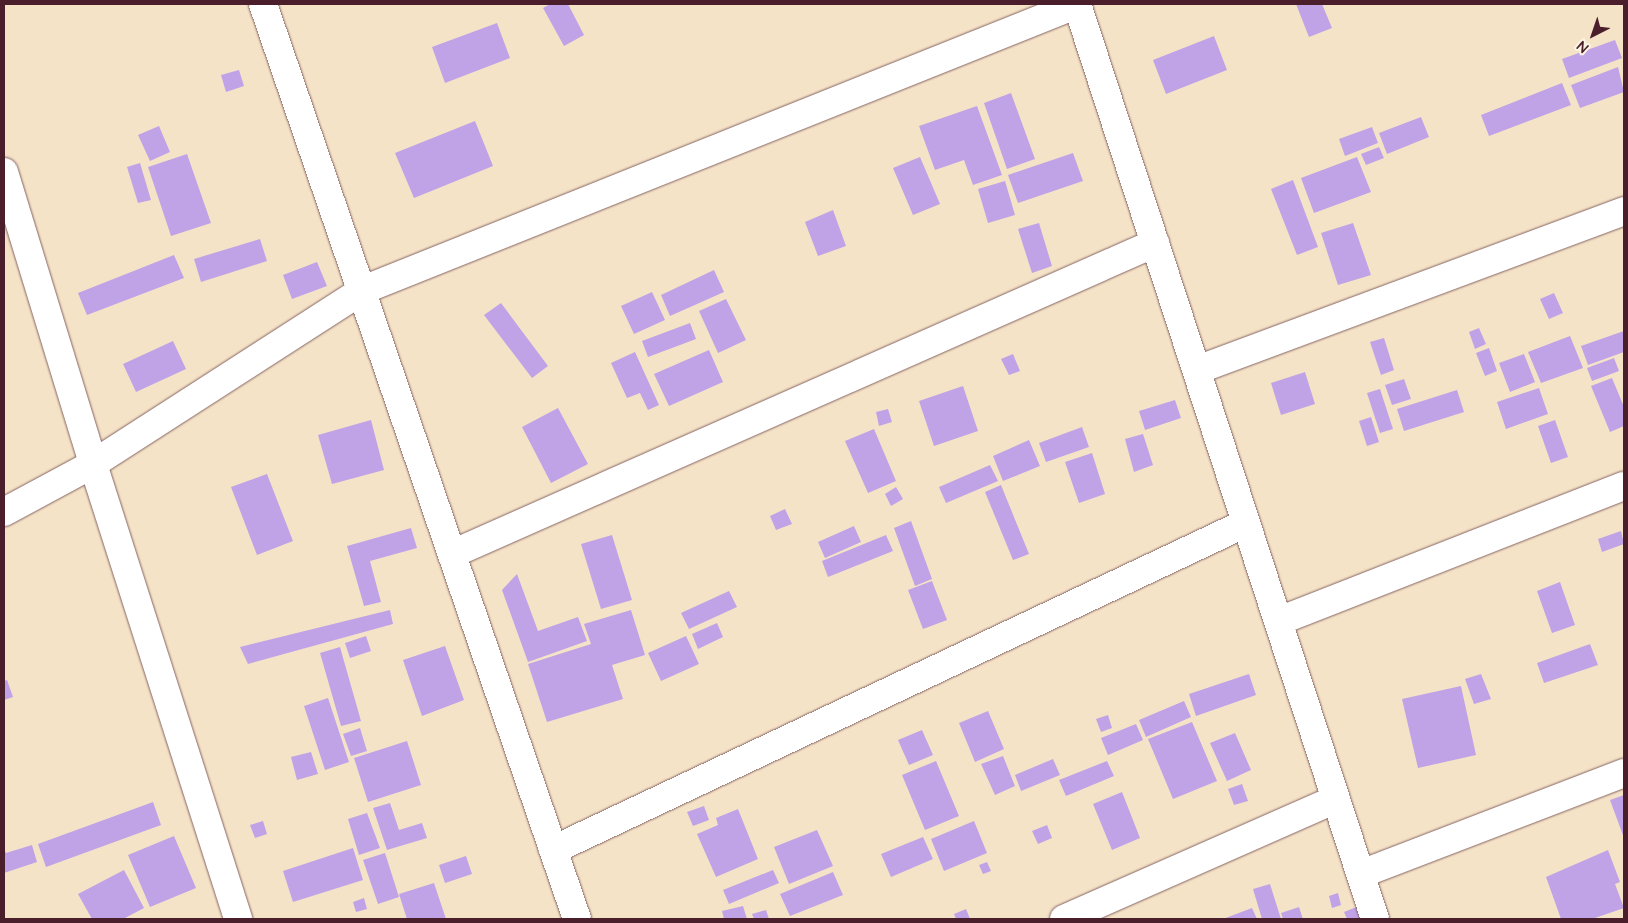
<!DOCTYPE html>
<style>
body{margin:0}
#map{position:relative;width:1628px;height:923px;overflow:hidden;background:#f5e3c8;font-family:"Architects Daughter",sans-serif}
div>[style]{position:absolute}
.building>*{inset:0;background:#c0a2e7}
.roads{filter:drop-shadow(0 0 1px #866462) drop-shadow(0 0 1px #866462)}
.minor>*{height:28px;margin:-14px;padding:0 14px;transform-origin:14px;border-radius:14px;background:#fff}
span{translate:-50% -50%;white-space:nowrap;text-align:center;line-height:1.15;-webkit-text-stroke:4.5px #fcf5e5;paint-order:stroke}
.frame{position:absolute;inset:0;border:5px solid #4a1f2b;pointer-events:none}
.north{position:absolute;left:1568px;top:10px;width:50px;height:50px;-webkit-text-stroke:4px #fcf5e5;paint-order:stroke;rotate:221deg;font-size:14px;font-weight:700;line-height:20px;text-align:center;color:#4a1f2b}
.north::after{content:'';display:block;margin:auto;width:18px;height:22px;background:#4a1f2b;clip-path:polygon(50% 0,100% 100%,50% 72%,0 100%)}
</style>
<div id="map">
<div class="building">
<div style="clip-path:polygon(550px 4px,568px 4px,584px 35px,564px 46px,543px 8px)"></div>
<div style="clip-path:polygon(1296px 4px,1322px 4px,1332px 28px,1309px 37px)"></div>
<div style="clip-path:polygon(497px 23px,510px 58px,445px 83px,432px 47px)"></div>
<div style="clip-path:polygon(1214px 36px,1227px 70px,1166px 94px,1153px 60px)"></div>
<div style="clip-path:polygon(1615px 40px,1622px 58px,1569px 78px,1562px 59px)"></div>
<div style="clip-path:polygon(1618px 67px,1624px 92px,1580px 108px,1571px 85px)"></div>
<div style="clip-path:polygon(239px 70px,244px 86px,226px 92px,221px 75px)"></div>
<div style="clip-path:polygon(1562px 83px,1571px 105px,1489px 136px,1481px 115px)"></div>
<div style="clip-path:polygon(1011px 93px,1035px 159px,1007px 169px,984px 103px)"></div>
<div style="clip-path:polygon(977px 106px,1002px 175px,973px 185px,964px 160px,935px 170px,919px 126px)"></div>
<div style="clip-path:polygon(1421px 117px,1429px 137px,1387px 154px,1379px 133px)"></div>
<div style="clip-path:polygon(475px 121px,493px 166px,414px 198px,395px 153px)"></div>
<div style="clip-path:polygon(159px 126px,170px 152px,150px 161px,138px 135px)"></div>
<div style="clip-path:polygon(1372px 127px,1378px 143px,1345px 156px,1339px 139px)"></div>
<div style="clip-path:polygon(1379px 147px,1384px 158px,1366px 165px,1361px 154px)"></div>
<div style="clip-path:polygon(1073px 153px,1083px 181px,1018px 203px,1008px 175px)"></div>
<div style="clip-path:polygon(187px 154px,211px 223px,171px 236px,148px 167px)"></div>
<div style="clip-path:polygon(920px 157px,940px 204px,913px 215px,893px 168px)"></div>
<div style="clip-path:polygon(1357px 157px,1371px 192px,1314px 213px,1301px 178px)"></div>
<div style="clip-path:polygon(140px 163px,151px 200px,138px 203px,127px 167px)"></div>
<div style="clip-path:polygon(1293px 180px,1318px 247px,1297px 255px,1271px 189px)"></div>
<div style="clip-path:polygon(1005px 181px,1015px 215px,988px 223px,978px 189px)"></div>
<div style="clip-path:polygon(833px 210px,846px 246px,818px 256px,805px 222px)"></div>
<div style="clip-path:polygon(1039px 223px,1052px 266px,1032px 273px,1018px 229px)"></div>
<div style="clip-path:polygon(1353px 223px,1371px 275px,1338px 285px,1321px 233px)"></div>
<div style="clip-path:polygon(260px 239px,267px 261px,201px 282px,194px 259px)"></div>
<div style="clip-path:polygon(174px 255px,184px 278px,87px 315px,78px 293px)"></div>
<div style="clip-path:polygon(317px 262px,327px 286px,292px 299px,283px 275px)"></div>
<div style="clip-path:polygon(714px 270px,724px 292px,670px 316px,661px 295px)"></div>
<div style="clip-path:polygon(652px 292px,665px 320px,634px 334px,621px 306px)"></div>
<div style="clip-path:polygon(1554px 293px,1563px 313px,1549px 319px,1540px 299px)"></div>
<div style="clip-path:polygon(726px 299px,746px 340px,718px 353px,699px 311px)"></div>
<div style="clip-path:polygon(501px 303px,548px 366px,532px 378px,484px 315px)"></div>
<div style="clip-path:polygon(690px 323px,696px 339px,648px 357px,642px 341px)"></div>
<div style="clip-path:polygon(1479px 328px,1486px 344px,1475px 349px,1469px 332px)"></div>
<div style="clip-path:polygon(1624px 331px,1624px 352px,1588px 365px,1581px 346px)"></div>
<div style="clip-path:polygon(1570px 336px,1583px 368px,1541px 383px,1528px 352px)"></div>
<div style="clip-path:polygon(1384px 338px,1394px 370px,1381px 375px,1370px 342px)"></div>
<div style="clip-path:polygon(173px 341px,186px 369px,136px 392px,123px 364px)"></div>
<div style="clip-path:polygon(1489px 348px,1497px 371px,1485px 376px,1476px 353px)"></div>
<div style="clip-path:polygon(709px 350px,723px 382px,669px 406px,654px 374px)"></div>
<div style="clip-path:polygon(635px 352px,659px 405px,648px 410px,640px 393px,627px 398px,611px 363px)"></div>
<div style="clip-path:polygon(1013px 354px,1020px 371px,1009px 375px,1001px 359px)"></div>
<div style="clip-path:polygon(1524px 354px,1535px 382px,1510px 392px,1499px 363px)"></div>
<div style="clip-path:polygon(1614px 358px,1619px 371px,1592px 381px,1587px 368px)"></div>
<div style="clip-path:polygon(1305px 372px,1315px 404px,1281px 415px,1271px 383px)"></div>
<div style="clip-path:polygon(1612px 378px,1624px 407px,1624px 426px,1610px 432px,1591px 386px)"></div>
<div style="clip-path:polygon(1404px 379px,1411px 399px,1392px 405px,1385px 385px)"></div>
<div style="clip-path:polygon(963px 386px,978px 431px,934px 446px,919px 401px)"></div>
<div style="clip-path:polygon(1539px 388px,1548px 414px,1506px 429px,1497px 402px)"></div>
<div style="clip-path:polygon(1380px 389px,1393px 429px,1380px 433px,1367px 393px)"></div>
<div style="clip-path:polygon(1457px 390px,1464px 412px,1404px 431px,1397px 409px)"></div>
<div style="clip-path:polygon(1175px 400px,1181px 418px,1145px 430px,1139px 411px)"></div>
<div style="clip-path:polygon(558px 408px,588px 464px,551px 483px,522px 427px)"></div>
<div style="clip-path:polygon(888px 409px,892px 422px,879px 426px,876px 412px)"></div>
<div style="clip-path:polygon(1371px 417px,1379px 442px,1367px 446px,1359px 421px)"></div>
<div style="clip-path:polygon(371px 420px,384px 470px,332px 484px,318px 435px)"></div>
<div style="clip-path:polygon(1555px 420px,1568px 457px,1551px 463px,1538px 426px)"></div>
<div style="clip-path:polygon(1082px 427px,1089px 447px,1046px 462px,1039px 443px)"></div>
<div style="clip-path:polygon(874px 429px,896px 481px,868px 493px,845px 441px)"></div>
<div style="clip-path:polygon(1143px 434px,1153px 465px,1134px 472px,1125px 439px)"></div>
<div style="clip-path:polygon(1029px 440px,1040px 466px,1003px 481px,993px 456px)"></div>
<div style="clip-path:polygon(1092px 453px,1105px 494px,1079px 503px,1065px 462px)"></div>
<div style="clip-path:polygon(990px 465px,998px 481px,946px 503px,939px 487px)"></div>
<div style="clip-path:polygon(267px 474px,293px 541px,257px 555px,231px 487px)"></div>
<div style="clip-path:polygon(1001px 485px,1029px 554px,1013px 560px,985px 492px)"></div>
<div style="clip-path:polygon(896px 487px,903px 499px,891px 506px,885px 494px)"></div>
<div style="clip-path:polygon(785px 509px,792px 524px,776px 530px,770px 516px)"></div>
<div style="clip-path:polygon(911px 521px,932px 579px,915px 586px,894px 528px)"></div>
<div style="clip-path:polygon(854px 526px,861px 542px,825px 558px,818px 542px)"></div>
<div style="clip-path:polygon(411px 528px,417px 548px,370px 561px,381px 602px,364px 606px,347px 546px)"></div>
<div style="clip-path:polygon(1621px 531px,1624px 544px,1602px 552px,1598px 539px)"></div>
<div style="clip-path:polygon(612px 535px,632px 600px,601px 609px,581px 544px)"></div>
<div style="clip-path:polygon(886px 535px,893px 551px,828px 577px,822px 561px)"></div>
<div style="clip-path:polygon(517px 574px,538px 631px,578px 617px,587px 641px,528px 662px,502px 590px)"></div>
<div style="clip-path:polygon(932px 581px,947px 620px,923px 629px,908px 590px)"></div>
<div style="clip-path:polygon(1560px 582px,1575px 625px,1552px 633px,1537px 591px)"></div>
<div style="clip-path:polygon(729px 591px,737px 607px,689px 629px,681px 613px)"></div>
<div style="clip-path:polygon(390px 610px,393px 624px,248px 664px,240px 647px)"></div>
<div style="clip-path:polygon(631px 610px,645px 655px,612px 665px,623px 699px,547px 722px,528px 664px,591px 644px,584px 624px)"></div>
<div style="clip-path:polygon(717px 623px,723px 637px,698px 649px,692px 634px)"></div>
<div style="clip-path:polygon(366px 636px,371px 651px,350px 658px,345px 643px)"></div>
<div style="clip-path:polygon(686px 636px,699px 664px,661px 681px,648px 653px)"></div>
<div style="clip-path:polygon(1590px 644px,1598px 665px,1544px 683px,1537px 663px)"></div>
<div style="clip-path:polygon(445px 646px,464px 700px,422px 716px,403px 660px)"></div>
<div style="clip-path:polygon(340px 647px,361px 721px,341px 726px,320px 653px)"></div>
<div style="clip-path:polygon(1249px 674px,1256px 695px,1196px 716px,1189px 694px)"></div>
<div style="clip-path:polygon(1481px 674px,1491px 699px,1474px 704px,1465px 679px)"></div>
<div style="clip-path:polygon(7px 680px,13px 697px,4px 700px,4px 681px)"></div>
<div style="clip-path:polygon(1461px 686px,1476px 755px,1418px 768px,1402px 699px)"></div>
<div style="clip-path:polygon(328px 698px,349px 762px,325px 770px,304px 706px)"></div>
<div style="clip-path:polygon(1184px 701px,1191px 717px,1146px 737px,1139px 720px)"></div>
<div style="clip-path:polygon(988px 711px,1004px 749px,975px 762px,959px 723px)"></div>
<div style="clip-path:polygon(1108px 715px,1112px 728px,1101px 732px,1096px 719px)"></div>
<div style="clip-path:polygon(1192px 722px,1217px 781px,1173px 799px,1148px 739px)"></div>
<div style="clip-path:polygon(1136px 724px,1143px 740px,1108px 755px,1101px 738px)"></div>
<div style="clip-path:polygon(360px 728px,367px 751px,351px 756px,343px 734px)"></div>
<div style="clip-path:polygon(922px 730px,933px 755px,909px 765px,898px 740px)"></div>
<div style="clip-path:polygon(1235px 733px,1251px 770px,1227px 781px,1210px 743px)"></div>
<div style="clip-path:polygon(407px 741px,421px 785px,368px 802px,354px 758px)"></div>
<div style="clip-path:polygon(311px 752px,318px 774px,297px 780px,291px 757px)"></div>
<div style="clip-path:polygon(1003px 756px,1015px 786px,995px 795px,981px 764px)"></div>
<div style="clip-path:polygon(1053px 759px,1060px 775px,1021px 791px,1015px 775px)"></div>
<div style="clip-path:polygon(936px 761px,959px 816px,925px 830px,902px 775px)"></div>
<div style="clip-path:polygon(1107px 761px,1114px 776px,1066px 796px,1059px 780px)"></div>
<div style="clip-path:polygon(1242px 784px,1248px 801px,1234px 805px,1228px 789px)"></div>
<div style="clip-path:polygon(1122px 792px,1140px 838px,1112px 850px,1093px 804px)"></div>
<div style="clip-path:polygon(1624px 795px,1624px 838px,1610px 800px)"></div>
<div style="clip-path:polygon(153px 802px,161px 825px,46px 867px,38px 844px)"></div>
<div style="clip-path:polygon(390px 803px,399px 830px,422px 823px,427px 838px,387px 850px,373px 808px)"></div>
<div style="clip-path:polygon(704px 806px,709px 820px,693px 826px,687px 812px)"></div>
<div style="clip-path:polygon(738px 809px,758px 859px,716px 877px,697px 834px,718px 825px,716px 818px)"></div>
<div style="clip-path:polygon(367px 813px,380px 848px,359px 855px,348px 819px)"></div>
<div style="clip-path:polygon(263px 821px,267px 834px,255px 838px,250px 825px)"></div>
<div style="clip-path:polygon(974px 821px,987px 853px,944px 871px,931px 839px)"></div>
<div style="clip-path:polygon(1047px 825px,1052px 838px,1038px 844px,1032px 831px)"></div>
<div style="clip-path:polygon(817px 830px,833px 866px,789px 884px,774px 847px)"></div>
<div style="clip-path:polygon(174px 836px,196px 888px,150px 907px,128px 855px)"></div>
<div style="clip-path:polygon(923px 837px,933px 859px,891px 877px,881px 854px)"></div>
<div style="clip-path:polygon(32px 845px,37px 862px,4px 873px,4px 849px,6px 853px)"></div>
<div style="clip-path:polygon(353px 848px,363px 880px,293px 902px,283px 871px)"></div>
<div style="clip-path:polygon(1608px 850px,1620px 882px,1615px 884px,1624px 908px,1592px 919px,1561px 919px,1546px 877px)"></div>
<div style="clip-path:polygon(385px 853px,399px 897px,378px 904px,363px 860px)"></div>
<div style="clip-path:polygon(466px 856px,472px 874px,445px 883px,439px 865px)"></div>
<div style="clip-path:polygon(987px 862px,991px 871px,983px 874px,979px 865px)"></div>
<div style="clip-path:polygon(124px 870px,144px 908px,123px 919px,92px 919px,78px 894px)"></div>
<div style="clip-path:polygon(773px 870px,779px 883px,729px 904px,723px 890px)"></div>
<div style="clip-path:polygon(833px 872px,843px 895px,790px 916px,780px 894px)"></div>
<div style="clip-path:polygon(434px 883px,446px 919px,407px 919px,399px 894px)"></div>
<div style="clip-path:polygon(1270px 884px,1281px 919px,1262px 919px,1253px 889px)"></div>
<div style="clip-path:polygon(1338px 893px,1341px 905px,1332px 908px,1329px 896px)"></div>
<div style="clip-path:polygon(364px 898px,367px 909px,356px 912px,353px 902px)"></div>
<div style="clip-path:polygon(1364px 904px,1370px 919px,1347px 919px,1344px 912px)"></div>
<div style="clip-path:polygon(743px 906px,747px 919px,724px 919px,722px 911px)"></div>
<div style="clip-path:polygon(1299px 907px,1303px 919px,1283px 919px,1281px 913px)"></div>
<div style="clip-path:polygon(1252px 908px,1257px 919px,1223px 919px)"></div>
<div style="clip-path:polygon(966px 909px,970px 919px,956px 919px,954px 914px)"></div>
<div style="clip-path:polygon(766px 910px,769px 919px,754px 919px,752px 914px)"></div>
</div>
<div class="roads">
<div class="minor">
<div style="left:263px;top:4px;width:967px;rotate:71.06deg"></div>
<div style="left:1077px;top:4px;width:962px;rotate:71.96deg"></div>
<div style="left:4px;top:172px;width:305px;rotate:73deg"></div>
<div style="left:93px;top:464px;width:478px;rotate:72.3deg"></div>
<div style="left:1197px;top:370px;width:456px;rotate:-20.4deg"></div>
<div style="left:4px;top:512px;width:101px;rotate:-28.3deg"></div>
<div style="left:93px;top:464px;width:321px;rotate:-32.8deg"></div>
<div style="left:363px;top:290px;width:770px;rotate:-21.8deg"></div>
<div style="left:452px;top:554px;width:769px;rotate:-23.86deg"></div>
<div style="left:1279px;top:621px;width:370px;rotate:-21.4deg"></div>
<div style="left:553px;top:850px;width:766px;rotate:-25.26deg"></div>
<div style="left:1361px;top:874px;width:282px;rotate:-21deg"></div>
<div style="left:1064px;top:919px;width:297px;rotate:-23.8deg"></div>
</div>
</div>
<div class="frame"></div>
<div class="north">N</div>
</div>
